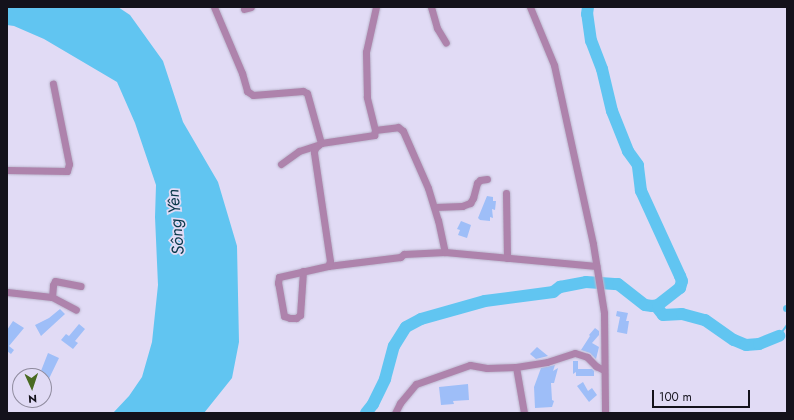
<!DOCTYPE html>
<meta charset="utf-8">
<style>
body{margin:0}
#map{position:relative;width:794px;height:420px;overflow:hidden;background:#e1dbf5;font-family:Jost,sans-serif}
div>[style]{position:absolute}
.water>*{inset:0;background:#61c5f1}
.stream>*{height:2px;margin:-1px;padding:0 1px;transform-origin:1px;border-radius:1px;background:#61c5f1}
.canal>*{height:7px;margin:-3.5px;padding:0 3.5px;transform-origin:3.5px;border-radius:3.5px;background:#61c5f1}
.river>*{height:12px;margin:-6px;padding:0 6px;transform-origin:6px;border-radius:6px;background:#61c5f1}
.building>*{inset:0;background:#9ebef8}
.roads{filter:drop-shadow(0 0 1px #bcb7ce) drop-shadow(0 0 1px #bcb7ce)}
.minor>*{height:7px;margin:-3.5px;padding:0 3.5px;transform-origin:3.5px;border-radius:3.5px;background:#ae83ac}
span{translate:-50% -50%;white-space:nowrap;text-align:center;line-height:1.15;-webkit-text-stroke:3.5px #e1dbf5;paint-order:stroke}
.water-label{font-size:17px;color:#09384a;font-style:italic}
.frame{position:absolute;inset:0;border:8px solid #14121b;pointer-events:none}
.north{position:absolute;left:12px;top:368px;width:40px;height:40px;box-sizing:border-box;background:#e1dbf5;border:1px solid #8f8b9e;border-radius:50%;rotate:177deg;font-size:11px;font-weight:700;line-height:16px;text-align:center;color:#14121b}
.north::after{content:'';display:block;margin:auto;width:14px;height:18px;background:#496a22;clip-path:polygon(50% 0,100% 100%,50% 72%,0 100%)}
.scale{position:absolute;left:652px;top:390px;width:98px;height:18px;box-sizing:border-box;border:2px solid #14121b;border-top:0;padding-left:5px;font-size:12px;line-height:14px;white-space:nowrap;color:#14121b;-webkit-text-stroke:3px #e1dbf5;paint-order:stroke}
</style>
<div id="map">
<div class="water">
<div style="clip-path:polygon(7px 7px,118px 7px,130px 15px,163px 61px,183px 122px,218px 182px,237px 246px,239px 342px,232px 378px,204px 413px,113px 413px,129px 396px,142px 377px,152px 342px,158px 285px,155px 217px,156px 185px,135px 123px,117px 82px,44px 39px,14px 26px,7px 25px)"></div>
</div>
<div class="stream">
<div style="left:787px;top:304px;width:9px;rotate:90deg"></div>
<div style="left:779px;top:336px;width:14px;rotate:-54deg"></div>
</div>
<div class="canal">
<div style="left:786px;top:308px;width:1px"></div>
</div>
<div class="river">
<div style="left:656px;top:306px;width:11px;rotate:52deg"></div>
<div style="left:663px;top:315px;width:19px;rotate:-3deg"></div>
<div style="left:682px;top:314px;width:24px;rotate:15deg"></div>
<div style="left:705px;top:320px;width:35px;rotate:35deg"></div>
<div style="left:734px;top:340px;width:13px;rotate:23deg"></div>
<div style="left:746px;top:345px;width:13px;rotate:-4deg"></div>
<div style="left:759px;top:344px;width:22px;rotate:-22deg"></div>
<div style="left:366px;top:413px;width:11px;rotate:-52deg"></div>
<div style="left:373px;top:404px;width:28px;rotate:-64deg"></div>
<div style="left:385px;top:379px;width:34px;rotate:-75deg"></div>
<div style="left:394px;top:346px;width:22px;rotate:-58deg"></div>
<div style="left:406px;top:327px;width:17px;rotate:-28deg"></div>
<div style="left:421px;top:319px;width:66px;rotate:-15.7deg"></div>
<div style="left:485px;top:301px;width:69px;rotate:-7.5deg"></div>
<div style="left:553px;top:292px;width:9px;rotate:-36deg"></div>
<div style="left:560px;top:287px;width:26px;rotate:-11deg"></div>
<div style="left:586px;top:282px;width:32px;rotate:4deg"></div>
<div style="left:618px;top:284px;width:34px;rotate:38deg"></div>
<div style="left:645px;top:305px;width:7px;rotate:8deg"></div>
<div style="left:652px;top:306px;width:6px;rotate:-9deg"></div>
<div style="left:658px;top:305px;width:28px;rotate:-38deg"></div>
<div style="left:680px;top:288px;width:7px;rotate:-74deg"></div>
<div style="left:682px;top:281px;width:5px;rotate:-112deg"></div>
<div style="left:680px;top:276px;width:94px;rotate:-114.6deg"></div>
<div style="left:641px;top:191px;width:26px;rotate:-97deg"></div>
<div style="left:638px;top:165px;width:17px;rotate:-126deg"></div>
<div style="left:628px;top:151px;width:43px;rotate:-111.8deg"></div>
<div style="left:612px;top:111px;width:43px;rotate:-103.4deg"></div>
<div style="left:602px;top:69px;width:30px;rotate:-111deg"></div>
<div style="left:591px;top:41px;width:27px;rotate:-98deg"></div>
<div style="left:587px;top:14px;width:7px;rotate:-82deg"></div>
</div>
<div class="building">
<div style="clip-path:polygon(487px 196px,493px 197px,493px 201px,496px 201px,495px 210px,492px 209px,493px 218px,490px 217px,490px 221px,480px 220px,478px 218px)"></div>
<div style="clip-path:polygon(461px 221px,471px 225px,467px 238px,458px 235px,460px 230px,457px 229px)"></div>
<div style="clip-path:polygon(60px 309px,65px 314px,41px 336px,35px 325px,49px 318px)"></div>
<div style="clip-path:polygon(617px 311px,628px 313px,626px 321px,629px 321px,627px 334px,617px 332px,620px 317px,616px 316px)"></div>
<div style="clip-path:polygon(13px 321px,24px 328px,9px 346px,14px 350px,11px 354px,7px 351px,7px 330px)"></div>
<div style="clip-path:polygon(79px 324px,85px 329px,75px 341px,78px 343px,73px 349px,61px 340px,66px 334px,69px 336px)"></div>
<div style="clip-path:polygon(595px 328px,599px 331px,599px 335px,592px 343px,599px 347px,596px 359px,590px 353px,581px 350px,590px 336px,589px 335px)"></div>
<div style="clip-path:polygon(537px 347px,548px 356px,536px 359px,530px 354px)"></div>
<div style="clip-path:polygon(48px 353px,59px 358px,44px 389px,44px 376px,39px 376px)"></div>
<div style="clip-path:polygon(573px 361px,578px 361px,578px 369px,592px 369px,594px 371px,594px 376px,576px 376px,576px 372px,573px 374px)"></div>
<div style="clip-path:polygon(555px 365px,553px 371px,558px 368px,554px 383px,551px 383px,552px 400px,554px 401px,552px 407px,535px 408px,534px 387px,541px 368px)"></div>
<div style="clip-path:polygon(583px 382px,588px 391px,592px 388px,597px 395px,589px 402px,577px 386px)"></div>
<div style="clip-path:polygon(468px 384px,469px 400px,453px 401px,454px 404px,441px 405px,439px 387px)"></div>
</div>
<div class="roads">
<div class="minor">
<div style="left:214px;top:7px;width:72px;rotate:67deg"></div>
<div style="left:242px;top:73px;width:19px;rotate:74deg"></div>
<div style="left:247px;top:91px;width:7px;rotate:34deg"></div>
<div style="left:253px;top:95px;width:50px;rotate:-4.6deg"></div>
<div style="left:303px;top:91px;width:4px;rotate:27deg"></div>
<div style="left:307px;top:93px;width:52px;rotate:74.4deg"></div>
<div style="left:431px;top:7px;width:22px;rotate:74deg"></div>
<div style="left:437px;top:28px;width:17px;rotate:59deg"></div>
<div style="left:530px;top:7px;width:63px;rotate:67.5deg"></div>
<div style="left:554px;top:65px;width:183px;rotate:77.7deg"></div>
<div style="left:593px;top:244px;width:70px;rotate:80.9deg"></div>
<div style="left:604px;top:313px;width:100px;rotate:89.4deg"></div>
<div style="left:244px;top:9px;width:7px;rotate:-16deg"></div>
<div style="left:375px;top:130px;width:23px;rotate:-7deg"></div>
<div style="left:398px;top:127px;width:6px;rotate:39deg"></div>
<div style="left:403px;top:131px;width:62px;rotate:66.3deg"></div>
<div style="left:428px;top:188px;width:34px;rotate:73deg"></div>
<div style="left:438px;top:220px;width:33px;rotate:78deg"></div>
<div style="left:281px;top:164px;width:22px;rotate:-36deg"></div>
<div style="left:299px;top:151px;width:20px;rotate:-18deg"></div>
<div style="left:7px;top:170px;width:60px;rotate:1deg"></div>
<div style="left:67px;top:171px;width:7px;rotate:-74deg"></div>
<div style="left:69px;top:164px;width:82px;rotate:-101.3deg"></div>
<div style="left:506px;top:193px;width:65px;rotate:89.1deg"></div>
<div style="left:435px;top:207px;width:27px;rotate:-2deg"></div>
<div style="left:462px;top:206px;width:9px;rotate:-21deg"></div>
<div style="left:470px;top:203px;width:6px;rotate:-59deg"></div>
<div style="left:473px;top:198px;width:16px;rotate:-75deg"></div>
<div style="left:477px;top:183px;width:4px;rotate:-45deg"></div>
<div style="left:480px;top:180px;width:7px;rotate:-8deg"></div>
<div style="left:328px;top:266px;width:73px;rotate:-7.1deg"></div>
<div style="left:400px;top:257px;width:5px;rotate:-37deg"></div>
<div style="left:404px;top:254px;width:41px;rotate:-2.8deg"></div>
<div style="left:445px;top:252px;width:152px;rotate:5.3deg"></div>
<div style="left:303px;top:271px;width:44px;rotate:93.9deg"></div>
<div style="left:300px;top:315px;width:5px;rotate:143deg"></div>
<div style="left:296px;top:318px;width:6px;rotate:180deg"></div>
<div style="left:290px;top:318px;width:6px;rotate:-162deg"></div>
<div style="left:284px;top:316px;width:34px;rotate:-100deg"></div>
<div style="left:278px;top:283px;width:6px;rotate:-81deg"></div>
<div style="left:279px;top:277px;width:50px;rotate:-12.7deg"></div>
<div style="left:328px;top:266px;width:5px;rotate:-68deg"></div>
<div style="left:330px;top:261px;width:110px;rotate:-98.4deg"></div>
<div style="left:314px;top:152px;width:4px;rotate:-76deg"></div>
<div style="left:315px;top:148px;width:8px;rotate:-40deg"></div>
<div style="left:321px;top:143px;width:54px;rotate:-8.6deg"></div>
<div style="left:374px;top:135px;width:5px;rotate:-79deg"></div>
<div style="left:375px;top:130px;width:34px;rotate:-104deg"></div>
<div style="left:367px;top:97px;width:45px;rotate:-91.3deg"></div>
<div style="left:366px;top:52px;width:46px;rotate:-77.5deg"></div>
<div style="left:7px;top:292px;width:45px;rotate:6.3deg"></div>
<div style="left:52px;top:297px;width:27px;rotate:28deg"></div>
<div style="left:52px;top:297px;width:12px;rotate:-85deg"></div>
<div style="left:53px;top:285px;width:4px;rotate:-63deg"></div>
<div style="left:55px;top:281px;width:26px;rotate:11deg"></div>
<div style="left:516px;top:367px;width:47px;rotate:80.1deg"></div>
<div style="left:395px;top:413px;width:11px;rotate:-63deg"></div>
<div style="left:400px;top:403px;width:25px;rotate:-50deg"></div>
<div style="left:416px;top:384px;width:57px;rotate:-19.4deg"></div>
<div style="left:470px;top:365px;width:17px;rotate:10deg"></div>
<div style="left:487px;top:368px;width:29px;rotate:-2deg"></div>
<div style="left:516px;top:367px;width:31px;rotate:-9deg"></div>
<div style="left:547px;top:362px;width:29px;rotate:-18deg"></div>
<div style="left:575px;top:353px;width:13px;rotate:18deg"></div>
<div style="left:587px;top:357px;width:13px;rotate:45deg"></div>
<div style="left:596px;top:366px;width:9px;rotate:27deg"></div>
</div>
</div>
<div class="water-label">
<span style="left:176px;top:222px;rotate:-95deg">Sông Yên</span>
</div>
<div class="frame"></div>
<div class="north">N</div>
<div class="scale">100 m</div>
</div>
